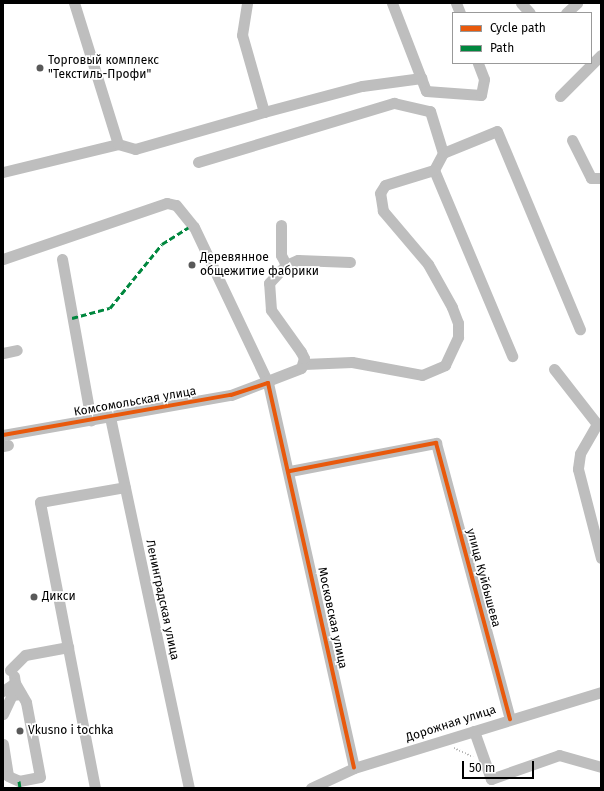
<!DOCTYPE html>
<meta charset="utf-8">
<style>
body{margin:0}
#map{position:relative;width:604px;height:791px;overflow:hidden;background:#fff;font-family:"Fira Sans",sans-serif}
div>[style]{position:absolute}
.path>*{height:1.5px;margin-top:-0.75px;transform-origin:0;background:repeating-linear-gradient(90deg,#b9b9b9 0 1px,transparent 0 3px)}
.minor>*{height:11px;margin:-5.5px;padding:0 5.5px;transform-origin:5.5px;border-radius:5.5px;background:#bebebe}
.quiet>*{height:3px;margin-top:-1.5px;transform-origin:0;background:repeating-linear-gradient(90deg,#00873e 0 6px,transparent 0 9px)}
.cycleway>*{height:4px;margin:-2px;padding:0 2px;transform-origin:2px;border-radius:2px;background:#e8590c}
.dots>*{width:11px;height:11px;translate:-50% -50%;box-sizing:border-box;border:2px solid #fff;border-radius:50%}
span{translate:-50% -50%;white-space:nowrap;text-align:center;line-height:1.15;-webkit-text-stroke:3.5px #fff;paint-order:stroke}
.poi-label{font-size:12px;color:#000}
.left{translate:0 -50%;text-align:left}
.street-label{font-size:12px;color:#000}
.frame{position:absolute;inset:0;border:4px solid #000;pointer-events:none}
.legend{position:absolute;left:452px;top:12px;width:140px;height:52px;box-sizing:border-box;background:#fff;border:1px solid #999;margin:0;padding:5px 7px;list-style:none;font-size:12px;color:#000}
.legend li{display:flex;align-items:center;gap:8px;height:20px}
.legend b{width:20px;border:1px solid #999}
.scale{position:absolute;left:462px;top:761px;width:72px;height:18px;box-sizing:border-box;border:2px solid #000;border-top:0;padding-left:5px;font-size:12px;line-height:14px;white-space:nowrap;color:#000;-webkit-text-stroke:3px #fff;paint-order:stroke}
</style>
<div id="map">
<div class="path">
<div style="left:454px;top:748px;width:21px;rotate:25deg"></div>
</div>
<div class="minor">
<div style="left:392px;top:3px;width:80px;rotate:68.9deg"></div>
<div style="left:456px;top:3px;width:11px;rotate:68deg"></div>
<div style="left:521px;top:3px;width:13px;rotate:48deg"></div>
<div style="left:566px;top:13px;width:15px;rotate:-42deg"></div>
<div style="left:560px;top:96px;width:58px;rotate:-45deg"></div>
<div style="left:264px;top:112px;width:101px;rotate:-14.9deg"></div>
<div style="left:362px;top:86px;width:60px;rotate:-7.7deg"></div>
<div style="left:421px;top:78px;width:14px;rotate:69deg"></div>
<div style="left:426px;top:91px;width:55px;rotate:4.2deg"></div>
<div style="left:481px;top:95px;width:16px;rotate:-79deg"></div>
<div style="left:484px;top:79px;width:17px;rotate:-111deg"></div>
<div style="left:572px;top:140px;width:42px;rotate:63.4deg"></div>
<div style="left:591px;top:178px;width:10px"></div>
<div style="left:118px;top:144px;width:18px;rotate:16deg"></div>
<div style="left:135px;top:149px;width:134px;rotate:-16deg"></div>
<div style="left:264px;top:112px;width:80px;rotate:-105.9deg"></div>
<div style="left:242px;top:35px;width:32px;rotate:-81deg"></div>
<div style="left:198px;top:162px;width:205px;rotate:-16.8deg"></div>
<div style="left:394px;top:103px;width:37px;rotate:13deg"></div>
<div style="left:430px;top:111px;width:44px;rotate:72.8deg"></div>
<div style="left:434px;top:170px;width:202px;rotate:67.2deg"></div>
<div style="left:3px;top:172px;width:118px;rotate:-13.7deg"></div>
<div style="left:118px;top:144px;width:148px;rotate:-107.3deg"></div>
<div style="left:281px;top:225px;width:30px;rotate:90deg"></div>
<div style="left:281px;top:255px;width:11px;rotate:63deg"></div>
<div style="left:3px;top:259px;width:173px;rotate:-18.9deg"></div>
<div style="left:167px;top:203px;width:9px;rotate:13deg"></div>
<div style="left:176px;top:205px;width:28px;rotate:51deg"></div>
<div style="left:194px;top:227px;width:173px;rotate:64.6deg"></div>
<div style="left:268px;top:383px;width:394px;rotate:77.4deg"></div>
<div style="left:62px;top:259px;width:164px;rotate:79.8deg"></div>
<div style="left:3px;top:353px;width:14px;rotate:-12deg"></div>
<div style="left:304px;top:364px;width:48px;rotate:-2.4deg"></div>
<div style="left:352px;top:362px;width:71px;rotate:10.5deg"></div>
<div style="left:422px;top:375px;width:25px;rotate:-23deg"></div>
<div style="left:445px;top:365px;width:31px;rotate:-65deg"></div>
<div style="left:458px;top:337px;width:14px;rotate:-90deg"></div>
<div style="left:458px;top:323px;width:17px;rotate:-111deg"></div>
<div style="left:452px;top:307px;width:49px;rotate:-119.2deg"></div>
<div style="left:428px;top:264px;width:70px;rotate:-130.3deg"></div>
<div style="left:383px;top:211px;width:18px;rotate:-99deg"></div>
<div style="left:380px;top:193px;width:9px;rotate:-58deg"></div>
<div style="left:385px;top:185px;width:51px;rotate:-17deg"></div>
<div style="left:434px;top:170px;width:19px;rotate:-62deg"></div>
<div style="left:443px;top:153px;width:58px;rotate:-22.2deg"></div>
<div style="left:497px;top:131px;width:215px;rotate:67.3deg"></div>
<div style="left:554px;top:369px;width:70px;rotate:52deg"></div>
<div style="left:597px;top:424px;width:34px;rotate:120deg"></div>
<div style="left:580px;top:454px;width:15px;rotate:98deg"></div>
<div style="left:578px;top:469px;width:92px;rotate:75.5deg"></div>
<div style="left:110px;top:417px;width:379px;rotate:78deg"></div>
<div style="left:3px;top:435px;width:231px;rotate:-10deg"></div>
<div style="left:231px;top:395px;width:75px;rotate:-21.1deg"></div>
<div style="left:301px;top:368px;width:10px;rotate:-73deg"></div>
<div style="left:304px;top:358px;width:7px;rotate:-117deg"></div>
<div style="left:301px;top:352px;width:52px;rotate:-125.5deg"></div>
<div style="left:271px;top:310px;width:27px;rotate:-94deg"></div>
<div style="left:269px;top:283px;width:25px;rotate:-47deg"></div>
<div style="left:286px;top:265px;width:13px;rotate:-23deg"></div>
<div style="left:298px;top:260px;width:52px;rotate:2.2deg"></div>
<div style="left:3px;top:446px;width:5px;rotate:-11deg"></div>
<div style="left:290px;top:471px;width:149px;rotate:-10.9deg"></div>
<div style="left:436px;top:443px;width:286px;rotate:75deg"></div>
<div style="left:10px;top:670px;width:21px;rotate:-45deg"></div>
<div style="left:25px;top:655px;width:44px;rotate:-10.5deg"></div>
<div style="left:3px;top:691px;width:14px;rotate:-34deg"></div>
<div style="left:15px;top:683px;width:7px;rotate:-98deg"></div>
<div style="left:3px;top:714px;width:21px;rotate:-65deg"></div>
<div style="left:12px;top:695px;width:9px;rotate:-6deg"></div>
<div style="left:474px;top:731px;width:51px;rotate:70.5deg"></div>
<div style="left:491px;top:779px;width:72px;rotate:-19.4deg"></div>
<div style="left:559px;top:755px;width:44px;rotate:15.9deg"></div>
<div style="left:3px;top:744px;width:32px;rotate:81deg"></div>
<div style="left:8px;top:776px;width:12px;rotate:24deg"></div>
<div style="left:19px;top:781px;width:21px;rotate:-11deg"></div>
<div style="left:40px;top:777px;width:76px;rotate:-100.6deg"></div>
<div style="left:26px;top:702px;width:22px;rotate:-120deg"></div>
<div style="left:95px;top:788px;width:291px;rotate:-100.9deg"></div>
<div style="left:40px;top:502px;width:86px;rotate:-10deg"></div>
<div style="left:311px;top:788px;width:47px;rotate:-24.9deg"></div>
<div style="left:354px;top:768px;width:258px;rotate:-17.1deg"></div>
</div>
<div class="quiet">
<div style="left:72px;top:318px;width:39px;rotate:-15deg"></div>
<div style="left:110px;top:308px;width:82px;rotate:-50.9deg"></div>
<div style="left:162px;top:244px;width:31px;rotate:-32deg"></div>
<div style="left:19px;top:781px;width:7px;rotate:82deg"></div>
</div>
<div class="cycleway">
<div style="left:3px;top:435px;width:231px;rotate:-10deg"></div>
<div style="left:231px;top:395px;width:39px;rotate:-18deg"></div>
<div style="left:268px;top:383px;width:394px;rotate:77.4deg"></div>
<div style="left:290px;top:471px;width:149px;rotate:-10.9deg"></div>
<div style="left:436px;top:443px;width:286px;rotate:75deg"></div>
</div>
<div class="dots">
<div style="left:40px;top:68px;background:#595959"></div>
<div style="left:192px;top:265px;background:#595959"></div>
<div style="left:34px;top:597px;background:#595959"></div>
<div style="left:20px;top:731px;background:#595959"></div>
</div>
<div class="poi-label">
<span class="left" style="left:48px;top:68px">Торговый комплекс<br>"Текстиль-Профи"</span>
<span class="left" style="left:200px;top:265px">Деревянное<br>общежитие фабрики</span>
<span class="left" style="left:42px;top:597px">Дикси</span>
<span class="left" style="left:28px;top:731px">Vkusno i tochka</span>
</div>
<div class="street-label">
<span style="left:135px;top:402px;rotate:-10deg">Комсомольская улица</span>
<span style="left:483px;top:578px;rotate:75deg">улица Куйбышева</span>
<span style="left:162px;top:600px;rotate:78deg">Ленинградская улица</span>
<span style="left:332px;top:618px;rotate:78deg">Московская улица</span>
<span style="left:451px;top:724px;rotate:-18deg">Дорожная улица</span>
</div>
<div class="frame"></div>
<ul class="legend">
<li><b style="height:5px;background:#e8590c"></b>Cycle path</li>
<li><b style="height:5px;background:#00873e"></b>Path</li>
</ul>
<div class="scale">50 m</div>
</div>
